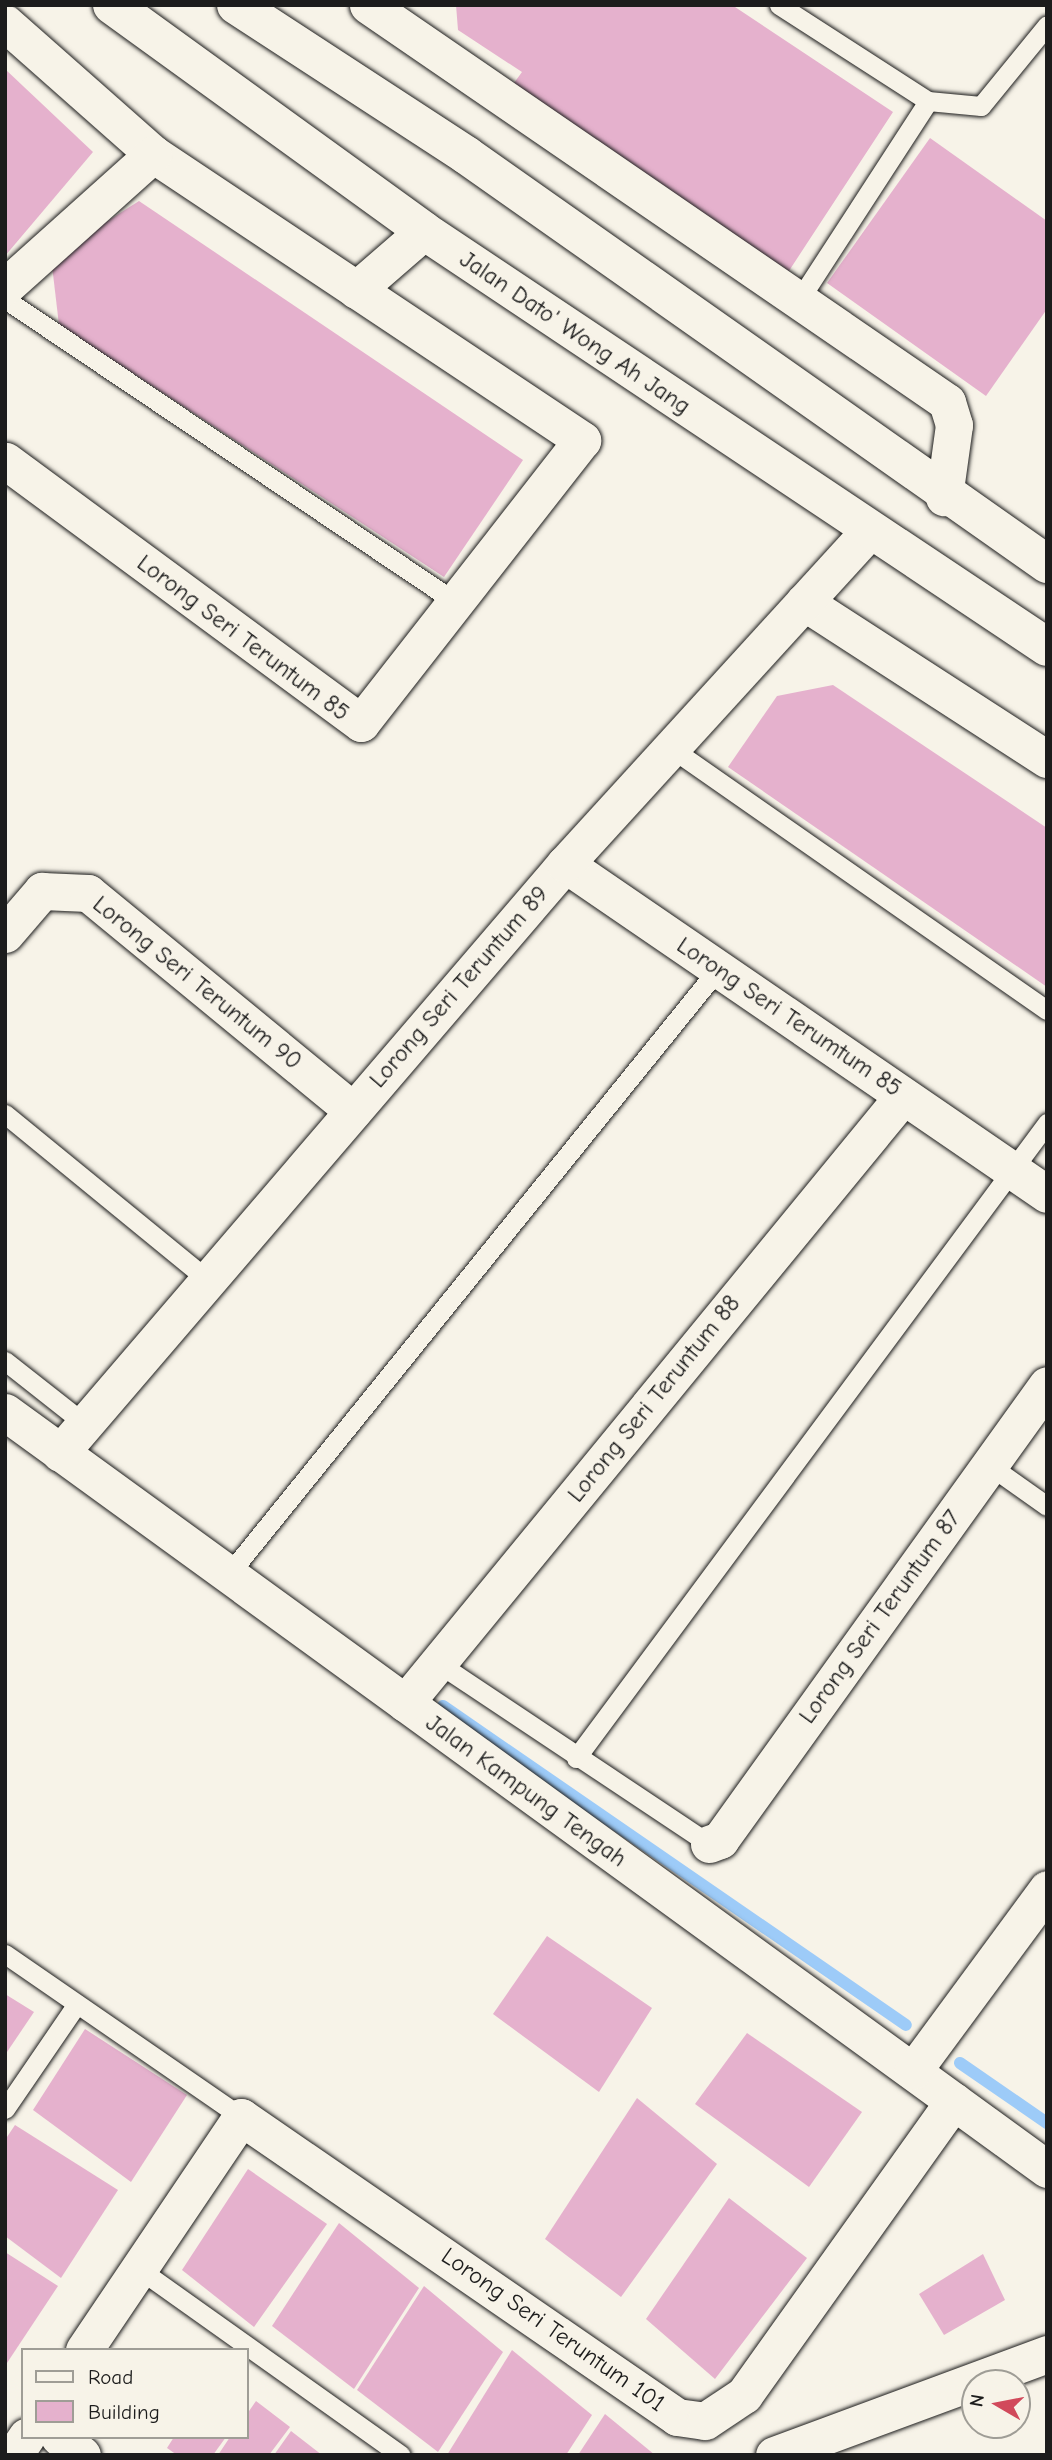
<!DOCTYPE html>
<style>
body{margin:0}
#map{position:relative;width:1052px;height:2460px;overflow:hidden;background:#f7f3e8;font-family:"Comic Neue",sans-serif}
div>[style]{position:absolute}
.stream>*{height:12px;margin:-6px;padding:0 6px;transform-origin:6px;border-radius:6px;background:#9dcbf8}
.building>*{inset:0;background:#e5b1cd}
.roads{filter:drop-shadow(0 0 2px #1c1c1c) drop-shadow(0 0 2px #1c1c1c)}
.service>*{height:19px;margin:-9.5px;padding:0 9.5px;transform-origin:9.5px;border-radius:9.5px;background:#f7f3e8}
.minor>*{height:37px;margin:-18.5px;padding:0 18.5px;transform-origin:18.5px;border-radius:18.5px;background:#f7f3e8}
.secondary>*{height:38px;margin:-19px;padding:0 19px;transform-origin:19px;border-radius:19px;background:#f7f3e8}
span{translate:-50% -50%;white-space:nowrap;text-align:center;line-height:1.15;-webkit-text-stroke:5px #f7f3e8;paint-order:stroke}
.street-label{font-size:24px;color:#1c1c1c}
.frame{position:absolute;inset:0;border:7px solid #1c1c1c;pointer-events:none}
.legend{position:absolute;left:21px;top:2348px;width:228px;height:91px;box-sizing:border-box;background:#f7f3e8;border:2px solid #9f9d96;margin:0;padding:9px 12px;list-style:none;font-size:21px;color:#1c1c1c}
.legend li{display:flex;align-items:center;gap:14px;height:35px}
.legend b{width:35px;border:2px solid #9f9d96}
.north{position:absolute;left:961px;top:2369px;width:70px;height:70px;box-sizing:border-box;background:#f7f3e8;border:2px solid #9f9d96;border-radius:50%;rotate:280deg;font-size:19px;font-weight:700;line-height:28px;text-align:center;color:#1c1c1c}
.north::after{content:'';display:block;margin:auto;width:24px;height:32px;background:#d1495b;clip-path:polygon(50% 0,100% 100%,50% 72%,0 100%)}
</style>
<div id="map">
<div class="stream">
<div style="left:443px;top:1706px;width:562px;rotate:34.57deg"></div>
<div style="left:960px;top:2063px;width:106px;rotate:34.6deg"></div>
</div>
<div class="building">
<div style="clip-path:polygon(456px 5px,732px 5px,893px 112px,783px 280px,514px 83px,522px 72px,458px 30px)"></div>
<div style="clip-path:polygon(5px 69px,93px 152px,5px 256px)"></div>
<div style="clip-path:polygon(930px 138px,1047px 221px,1047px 309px,986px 396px,827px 283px)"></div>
<div style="clip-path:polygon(139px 201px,523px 460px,444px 577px,59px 325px,51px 257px)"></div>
<div style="clip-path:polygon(833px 685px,1047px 828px,1047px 987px,728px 767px,777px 696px)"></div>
<div style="clip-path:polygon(547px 1936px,652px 2008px,599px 2092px,493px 2014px)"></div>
<div style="clip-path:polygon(5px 1994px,34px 2012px,5px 2055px)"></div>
<div style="clip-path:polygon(85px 2029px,187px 2095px,131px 2182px,33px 2110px)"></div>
<div style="clip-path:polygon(747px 2033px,862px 2112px,809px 2187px,695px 2104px)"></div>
<div style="clip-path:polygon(637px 2098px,717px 2164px,621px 2297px,545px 2239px)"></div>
<div style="clip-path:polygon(15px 2125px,118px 2190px,61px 2278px,5px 2236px,5px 2140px)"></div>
<div style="clip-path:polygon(248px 2169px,327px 2224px,254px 2327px,182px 2270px)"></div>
<div style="clip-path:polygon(729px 2198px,807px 2258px,715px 2379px,646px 2319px)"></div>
<div style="clip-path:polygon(339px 2223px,419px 2288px,354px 2389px,272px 2326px)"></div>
<div style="clip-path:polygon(5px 2252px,58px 2286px,5px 2366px)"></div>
<div style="clip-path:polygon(983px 2254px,1005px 2300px,944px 2335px,919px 2294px)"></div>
<div style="clip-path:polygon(424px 2286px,503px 2352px,438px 2452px,357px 2390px)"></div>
<div style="clip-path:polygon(512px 2350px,592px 2415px,566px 2455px,447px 2455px)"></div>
<div style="clip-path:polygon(256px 2401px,290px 2427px,269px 2455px,218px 2455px,230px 2437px,247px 2437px,247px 2414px)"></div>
<div style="clip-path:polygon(605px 2414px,655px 2455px,578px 2455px)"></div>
<div style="clip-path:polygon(291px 2431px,322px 2455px,274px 2455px)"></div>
<div style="clip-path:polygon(174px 2437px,226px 2437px,213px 2455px,177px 2455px,167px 2448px)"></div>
</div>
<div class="roads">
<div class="service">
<div style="left:779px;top:5px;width:177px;rotate:32.8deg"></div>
<div style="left:928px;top:101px;width:53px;rotate:5.4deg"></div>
<div style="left:981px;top:106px;width:104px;rotate:-50.8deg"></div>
<div style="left:5px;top:299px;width:541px;rotate:33.93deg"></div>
<div style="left:799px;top:300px;width:237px;rotate:-57deg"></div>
<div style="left:671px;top:748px;width:458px;rotate:34.9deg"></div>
<div style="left:5px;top:1114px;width:262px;rotate:39.3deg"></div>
<div style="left:5px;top:1361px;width:102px;rotate:38.2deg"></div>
<div style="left:989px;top:1465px;width:71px;rotate:35.3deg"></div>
<div style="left:228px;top:1575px;width:779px;rotate:-51.04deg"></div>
<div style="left:438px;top:1663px;width:326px;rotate:33.7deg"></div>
<div style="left:576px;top:1758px;width:791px;rotate:-53.43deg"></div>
<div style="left:5px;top:1954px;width:287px;rotate:34.6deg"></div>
<div style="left:5px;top:2109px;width:127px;rotate:-55.6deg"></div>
<div style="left:139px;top:2269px;width:321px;rotate:35.4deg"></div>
</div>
<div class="minor">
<div style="left:368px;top:5px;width:702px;rotate:34.44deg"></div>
<div style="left:947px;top:402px;width:24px;rotate:73deg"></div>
<div style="left:954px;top:425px;width:73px;rotate:97.9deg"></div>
<div style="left:5px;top:23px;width:198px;rotate:41.5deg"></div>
<div style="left:153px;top:154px;width:516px;rotate:33.69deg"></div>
<div style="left:582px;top:440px;width:359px;rotate:128deg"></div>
<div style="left:361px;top:723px;width:442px;rotate:-143.6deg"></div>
<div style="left:5px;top:287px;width:199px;rotate:-41.9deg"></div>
<div style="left:356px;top:290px;width:90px;rotate:-40.9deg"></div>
<div style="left:804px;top:602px;width:289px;rotate:32.9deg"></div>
<div style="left:565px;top:864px;width:584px;rotate:34.4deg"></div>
<div style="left:5px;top:934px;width:57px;rotate:-49.3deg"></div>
<div style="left:42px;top:891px;width:46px;rotate:2.5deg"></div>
<div style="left:88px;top:893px;width:343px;rotate:39.4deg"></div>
<div style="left:5px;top:1412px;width:1288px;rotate:36deg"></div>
<div style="left:60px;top:1453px;width:776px;rotate:-49.39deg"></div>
<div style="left:565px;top:864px;width:451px;rotate:-47.6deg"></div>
<div style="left:405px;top:1703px;width:785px;rotate:-50.63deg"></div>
<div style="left:709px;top:1844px;width:12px;rotate:-20deg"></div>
<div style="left:720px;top:1840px;width:560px;rotate:-54.3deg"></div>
<div style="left:913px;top:2071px;width:226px;rotate:-53.6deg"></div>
<div style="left:84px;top:2350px;width:281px;rotate:-56deg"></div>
<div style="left:241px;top:2117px;width:529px;rotate:34.53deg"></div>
<div style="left:677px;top:2417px;width:28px;rotate:8deg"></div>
<div style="left:705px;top:2421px;width:47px;rotate:-33.7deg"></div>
<div style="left:744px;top:2395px;width:361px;rotate:-54.5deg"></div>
<div style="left:59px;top:2437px;width:29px;rotate:38deg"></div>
<div style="left:14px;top:2455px;width:22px;rotate:-56deg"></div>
<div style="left:774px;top:2455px;width:291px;rotate:-20.3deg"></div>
</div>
<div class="secondary">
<div style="left:112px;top:5px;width:385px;rotate:35.9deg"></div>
<div style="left:424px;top:231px;width:749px;rotate:33.73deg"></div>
<div style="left:236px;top:5px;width:275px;rotate:33.1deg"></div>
<div style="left:466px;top:155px;width:711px;rotate:35.14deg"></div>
</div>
</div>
<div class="street-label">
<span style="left:575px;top:333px;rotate:34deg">Jalan Dato' Wong Ah Jang</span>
<span style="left:243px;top:638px;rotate:37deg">Lorong Seri Teruntum 85</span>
<span style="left:197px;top:983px;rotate:39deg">Lorong Seri Teruntum 90</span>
<span style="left:459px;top:987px;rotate:-49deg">Lorong Seri Teruntum 89</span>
<span style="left:789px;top:1017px;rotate:34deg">Lorong Seri Terumtum 85</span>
<span style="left:654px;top:1399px;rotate:-51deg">Lorong Seri Teruntum 88</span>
<span style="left:880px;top:1617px;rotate:-54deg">Lorong Seri Teruntum 87</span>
<span style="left:526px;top:1791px;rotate:36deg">Jalan Kampung Tengah</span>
<span style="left:553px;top:2330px;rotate:35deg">Lorong Seri Teruntum 101</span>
</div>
<div class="frame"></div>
<ul class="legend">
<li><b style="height:9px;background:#f7f3e8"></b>Road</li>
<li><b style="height:19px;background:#e5b1cd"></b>Building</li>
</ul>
<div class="north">N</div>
</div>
